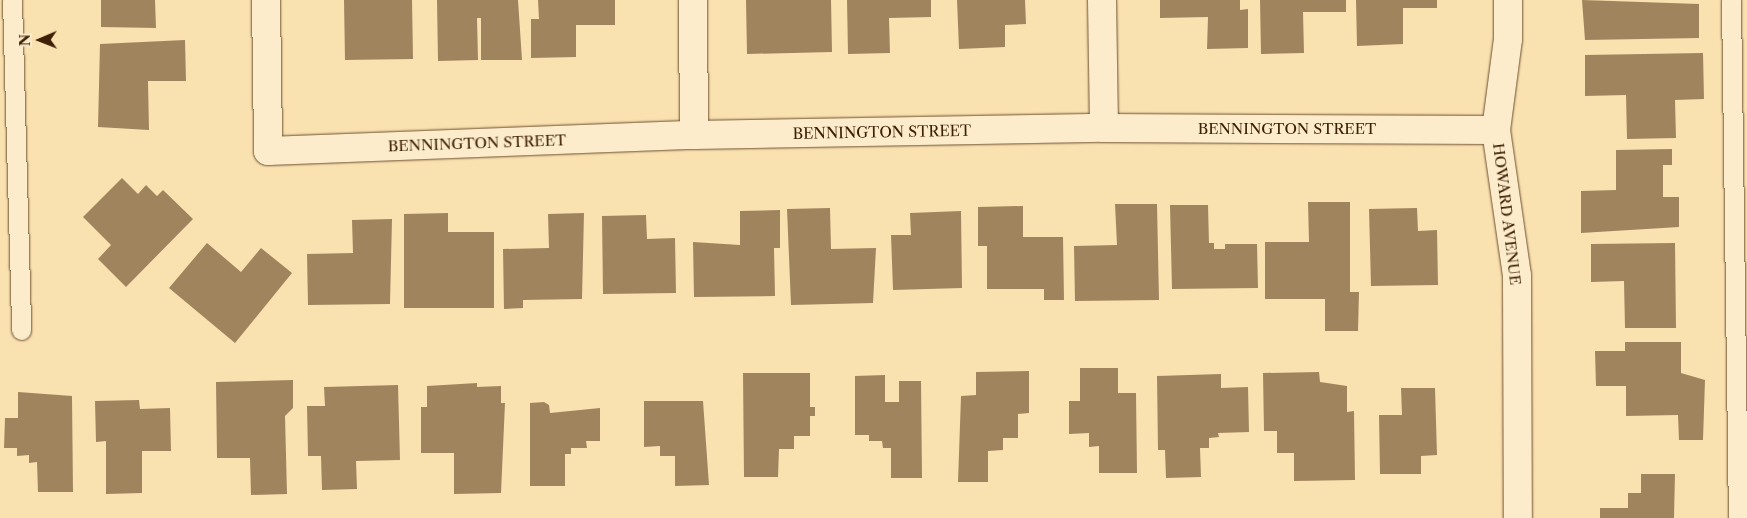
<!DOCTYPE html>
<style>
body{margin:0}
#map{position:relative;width:1747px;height:518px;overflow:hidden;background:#fae1b0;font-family:"Libre Caslon Text",serif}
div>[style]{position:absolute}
.building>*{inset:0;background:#a0845e}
.roads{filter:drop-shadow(0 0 1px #6d5030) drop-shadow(0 0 1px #6d5030)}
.lane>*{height:19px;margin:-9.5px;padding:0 9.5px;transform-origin:9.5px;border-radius:9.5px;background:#fceccc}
.street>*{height:28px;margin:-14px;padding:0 14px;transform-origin:14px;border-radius:14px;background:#fceccc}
span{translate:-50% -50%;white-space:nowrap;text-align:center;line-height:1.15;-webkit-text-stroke:5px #fceccc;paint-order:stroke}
.street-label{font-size:15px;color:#3e2006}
.north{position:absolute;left:15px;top:15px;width:50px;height:50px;-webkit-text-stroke:4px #fceccc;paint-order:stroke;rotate:269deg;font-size:14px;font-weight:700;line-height:20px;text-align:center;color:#3e2006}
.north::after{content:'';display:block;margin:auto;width:18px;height:22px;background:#3e2006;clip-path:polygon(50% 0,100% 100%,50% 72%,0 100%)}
</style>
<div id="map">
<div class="building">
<div style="clip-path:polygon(101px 0,155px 0,156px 28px,101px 27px)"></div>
<div style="clip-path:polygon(344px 0,412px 0,413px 59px,345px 60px)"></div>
<div style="clip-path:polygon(437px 0,518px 0,522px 60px,481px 60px,481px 18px,477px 18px,478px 60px,438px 61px)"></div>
<div style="clip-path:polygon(538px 0,615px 0,615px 25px,576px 25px,576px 57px,531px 58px,531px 19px,539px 19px)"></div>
<div style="clip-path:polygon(746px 0,831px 0,832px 52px,747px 54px)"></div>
<div style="clip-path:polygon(847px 0,931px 0,931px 17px,889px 18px,890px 53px,848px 54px)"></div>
<div style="clip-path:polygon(957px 0,1025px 0,1026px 24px,1005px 25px,1005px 47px,959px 49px)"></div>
<div style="clip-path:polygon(1160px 0,1240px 0,1240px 10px,1248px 9px,1248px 48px,1207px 49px,1208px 17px,1160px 18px)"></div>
<div style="clip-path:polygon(1260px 0,1346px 0,1346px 12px,1303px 12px,1304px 53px,1261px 54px)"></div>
<div style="clip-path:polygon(1356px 0,1437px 0,1437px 8px,1403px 8px,1403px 44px,1357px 46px)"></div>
<div style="clip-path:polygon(1582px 0,1699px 4px,1699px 38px,1585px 40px)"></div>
<div style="clip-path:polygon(185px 40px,186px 81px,148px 81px,149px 130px,98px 127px,100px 44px)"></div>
<div style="clip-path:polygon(1703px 53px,1704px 99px,1675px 100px,1676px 138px,1627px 139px,1626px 95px,1585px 96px,1585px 55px)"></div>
<div style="clip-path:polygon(1672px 149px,1672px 165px,1663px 165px,1663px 197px,1679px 197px,1679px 227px,1581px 233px,1581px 191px,1616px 190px,1616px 150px)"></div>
<div style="clip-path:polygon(122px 178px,138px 194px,146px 185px,157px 196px,163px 190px,193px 219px,126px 287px,98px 259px,111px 245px,83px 217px)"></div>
<div style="clip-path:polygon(1308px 202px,1350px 202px,1350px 292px,1359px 292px,1358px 331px,1325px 331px,1325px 299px,1265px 299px,1265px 242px,1309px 242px)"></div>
<div style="clip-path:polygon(1115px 204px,1157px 204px,1159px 300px,1075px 301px,1074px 246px,1117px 245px)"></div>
<div style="clip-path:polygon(1170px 205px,1208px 205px,1209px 243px,1214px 243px,1214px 249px,1225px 249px,1225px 244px,1257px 244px,1258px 288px,1172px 289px)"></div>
<div style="clip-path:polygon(1023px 206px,1023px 237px,1063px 237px,1064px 300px,1044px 300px,1044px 289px,987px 289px,987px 246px,978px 246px,978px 207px)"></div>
<div style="clip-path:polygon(830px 208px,831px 249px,876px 248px,873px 303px,791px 305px,787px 209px)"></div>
<div style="clip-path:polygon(1417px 208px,1418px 231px,1437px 230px,1438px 285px,1371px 286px,1369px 209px)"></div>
<div style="clip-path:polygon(780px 210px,780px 248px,774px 248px,775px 296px,694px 297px,693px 242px,740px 245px,740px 211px)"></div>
<div style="clip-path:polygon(961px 211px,962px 288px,893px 290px,891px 235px,911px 235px,910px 213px)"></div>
<div style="clip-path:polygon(448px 213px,448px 232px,494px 232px,494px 308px,404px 308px,404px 214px)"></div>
<div style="clip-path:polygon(584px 213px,582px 299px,523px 300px,523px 308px,504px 309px,503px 249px,549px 248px,548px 214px)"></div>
<div style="clip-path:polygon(646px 215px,647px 239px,675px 238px,676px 293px,603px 294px,602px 216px)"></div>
<div style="clip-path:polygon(392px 219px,390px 304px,308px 305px,307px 254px,353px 253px,352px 220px)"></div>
<div style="clip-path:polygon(207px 243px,241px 272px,261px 248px,292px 273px,235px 343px,169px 288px)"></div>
<div style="clip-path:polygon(1675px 243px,1676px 328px,1625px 328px,1624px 281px,1591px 282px,1591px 244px)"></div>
<div style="clip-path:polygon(1625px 342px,1681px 342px,1681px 373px,1705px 380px,1703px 440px,1679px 440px,1678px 415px,1626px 416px,1626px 386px,1596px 386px,1595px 351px,1625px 351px)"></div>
<div style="clip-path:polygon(1080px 368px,1118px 368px,1118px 393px,1136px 393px,1137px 473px,1099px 473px,1099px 446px,1089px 447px,1089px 433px,1069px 434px,1069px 401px,1080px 401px)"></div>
<div style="clip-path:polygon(1029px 371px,1029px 413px,1018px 414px,1018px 438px,1003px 438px,1003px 450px,988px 451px,988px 482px,958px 482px,961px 396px,976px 395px,976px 372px)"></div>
<div style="clip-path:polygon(1319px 372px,1320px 382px,1347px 386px,1347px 412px,1354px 411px,1355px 480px,1294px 481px,1294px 453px,1277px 453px,1277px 431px,1264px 431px,1263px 373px)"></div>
<div style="clip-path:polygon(743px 373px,810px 373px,810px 407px,815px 407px,815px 416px,810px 416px,810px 436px,794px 436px,794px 449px,779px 449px,778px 477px,744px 477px)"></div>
<div style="clip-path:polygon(1221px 374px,1221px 388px,1248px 387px,1249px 432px,1218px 433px,1219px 437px,1209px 438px,1209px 448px,1200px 448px,1201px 477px,1166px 478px,1165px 450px,1158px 450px,1157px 376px)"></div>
<div style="clip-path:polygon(885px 375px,885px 402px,899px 402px,899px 381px,921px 381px,922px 478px,891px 478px,891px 448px,883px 448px,882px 441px,869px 441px,869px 435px,855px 435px,855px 376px)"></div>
<div style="clip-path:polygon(293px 380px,293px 408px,285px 416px,287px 494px,251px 495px,250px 458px,217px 458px,216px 382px)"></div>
<div style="clip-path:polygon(477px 383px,477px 387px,501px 386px,501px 403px,505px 403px,501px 493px,454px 494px,454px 453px,421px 453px,421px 407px,427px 407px,427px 386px)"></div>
<div style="clip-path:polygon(398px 385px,400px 460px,356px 461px,357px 489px,322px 490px,321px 456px,308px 456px,307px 406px,325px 406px,324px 387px)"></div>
<div style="clip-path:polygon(1401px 388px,1435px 388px,1437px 455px,1421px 456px,1421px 474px,1380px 474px,1379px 415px,1402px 415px)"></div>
<div style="clip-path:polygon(18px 392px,72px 396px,73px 492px,38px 492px,37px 462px,29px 463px,29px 455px,17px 456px,17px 448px,4px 448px,5px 418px,18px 418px)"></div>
<div style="clip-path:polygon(139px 400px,140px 409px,170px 408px,171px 451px,142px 451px,142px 493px,106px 494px,106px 441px,96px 442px,95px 401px)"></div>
<div style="clip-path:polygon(644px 401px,703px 401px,709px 485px,675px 486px,675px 456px,660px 456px,660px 446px,644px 447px)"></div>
<div style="clip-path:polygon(544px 402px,549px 405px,550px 413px,600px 408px,600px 441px,586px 441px,587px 448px,571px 448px,571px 454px,565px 454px,565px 486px,530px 486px,530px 403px)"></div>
<div style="clip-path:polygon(1641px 474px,1675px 474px,1674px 518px,1600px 518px,1600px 508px,1628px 508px,1628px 493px,1641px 493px)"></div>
</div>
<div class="roads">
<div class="lane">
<div style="left:12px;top:0;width:330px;rotate:88.4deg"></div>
<div style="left:1731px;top:0;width:518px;rotate:89.23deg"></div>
</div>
<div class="street">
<div style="left:266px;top:0;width:151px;rotate:89.2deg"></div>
<div style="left:268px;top:151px;width:426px;rotate:-2.2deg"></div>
<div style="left:694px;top:135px;width:410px;rotate:-1deg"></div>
<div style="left:1104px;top:128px;width:392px;rotate:0.3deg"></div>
<div style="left:693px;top:0;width:135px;rotate:89.6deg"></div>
<div style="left:1102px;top:0;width:128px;rotate:89.1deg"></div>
<div style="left:1508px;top:0;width:39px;rotate:90deg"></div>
<div style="left:1508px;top:39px;width:92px;rotate:97.5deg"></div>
<div style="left:1496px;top:130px;width:148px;rotate:81.8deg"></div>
<div style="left:1517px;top:276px;width:242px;rotate:89.8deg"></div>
</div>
</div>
<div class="street-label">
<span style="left:1287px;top:129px">BENNINGTON STREET</span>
<span style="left:882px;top:132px;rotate:-1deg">BENNINGTON STREET</span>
<span style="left:477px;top:143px;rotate:-2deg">BENNINGTON STREET</span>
<span style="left:1507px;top:214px;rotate:83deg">HOWARD AVENUE</span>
</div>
<div class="north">N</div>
</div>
